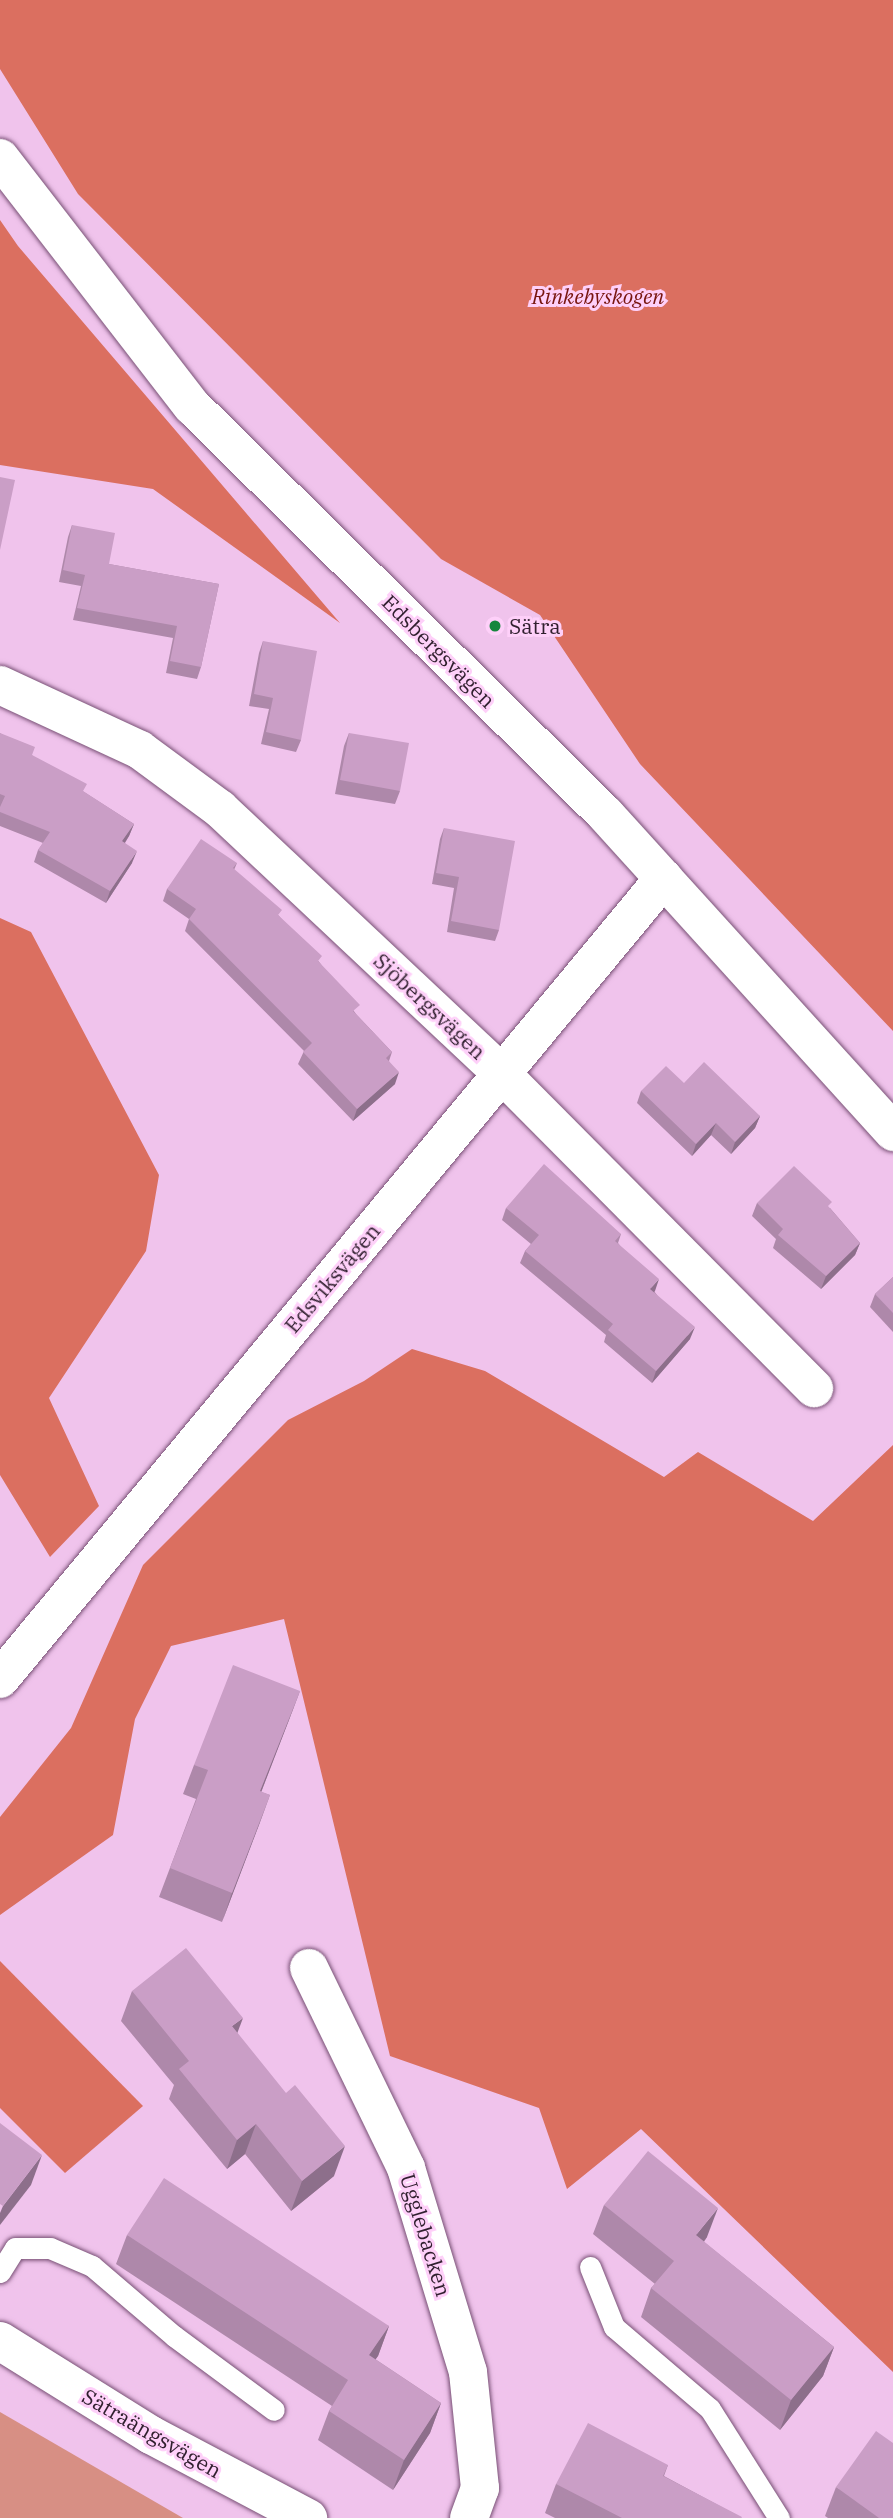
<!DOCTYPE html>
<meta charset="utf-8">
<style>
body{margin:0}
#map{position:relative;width:893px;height:2518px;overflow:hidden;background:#f0c3ec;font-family:"IBM Plex Serif",serif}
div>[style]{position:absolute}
.green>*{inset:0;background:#d78f84}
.forest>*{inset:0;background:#db6f60}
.roads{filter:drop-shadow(0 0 2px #785075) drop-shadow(0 0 2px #785075)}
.lane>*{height:21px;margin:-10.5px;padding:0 10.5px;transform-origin:10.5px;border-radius:10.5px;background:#fff}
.street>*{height:38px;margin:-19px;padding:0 19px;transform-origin:19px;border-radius:19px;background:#fff}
.secondary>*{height:38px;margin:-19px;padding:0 19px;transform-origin:19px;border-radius:19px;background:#fff}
.wall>*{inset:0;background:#ae88aa}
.shaded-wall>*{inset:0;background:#8d6f8b}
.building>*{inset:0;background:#ca9ec6}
.dots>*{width:19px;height:19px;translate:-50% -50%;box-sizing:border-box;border:4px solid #fed0f9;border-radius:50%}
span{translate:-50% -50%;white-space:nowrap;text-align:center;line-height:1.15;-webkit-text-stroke:6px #fed0f9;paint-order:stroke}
.park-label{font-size:21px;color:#78150e;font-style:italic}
.poi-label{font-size:21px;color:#301f2e}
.left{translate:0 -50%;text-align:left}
.street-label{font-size:21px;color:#301f2e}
</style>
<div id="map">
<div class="green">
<div style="clip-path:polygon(0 2412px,183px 2518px,0 2518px)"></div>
</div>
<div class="forest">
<div style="clip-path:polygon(0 0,893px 0,893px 1031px,640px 764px,540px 615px,441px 559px,78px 194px,0 69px)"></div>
<div style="clip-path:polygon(0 220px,18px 246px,340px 623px,153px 489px,0 465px)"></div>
<div style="clip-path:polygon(0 918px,31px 932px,159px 1175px,146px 1251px,49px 1398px,99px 1506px,50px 1557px,0 1475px)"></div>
<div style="clip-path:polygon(412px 1349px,485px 1371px,664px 1477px,698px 1452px,813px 1521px,893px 1445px,893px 2372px,641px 2129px,567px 2189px,539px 2108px,390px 2056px,284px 1619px,171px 1646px,135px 1719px,113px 1835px,0 1915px,0 1817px,71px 1728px,143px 1565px,288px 1420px,364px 1381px)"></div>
<div style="clip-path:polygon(0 1961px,143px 2106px,65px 2173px,0 2108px)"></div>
</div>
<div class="roads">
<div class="lane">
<div style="left:590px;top:2267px;width:65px;rotate:68.2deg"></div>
<div style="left:614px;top:2327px;width:126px;rotate:40.5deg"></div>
<div style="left:710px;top:2409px;width:129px;rotate:57.7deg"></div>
<div style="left:0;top:2272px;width:28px;rotate:-58deg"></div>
<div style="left:15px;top:2248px;width:35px"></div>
<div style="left:50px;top:2248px;width:46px;rotate:23.2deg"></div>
<div style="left:92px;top:2266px;width:108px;rotate:40.5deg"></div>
<div style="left:174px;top:2336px;width:124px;rotate:36.5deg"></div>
</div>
<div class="street">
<div style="left:0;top:685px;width:154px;rotate:24.9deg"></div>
<div style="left:140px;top:750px;width:99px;rotate:36.4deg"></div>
<div style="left:220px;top:809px;width:387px;rotate:43.2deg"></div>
<div style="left:502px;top:1074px;width:443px;rotate:45.2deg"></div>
<div style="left:309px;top:1968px;width:222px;rotate:64.1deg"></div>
<div style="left:406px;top:2168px;width:213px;rotate:73.1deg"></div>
<div style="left:468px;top:2372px;width:117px;rotate:84.1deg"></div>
<div style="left:480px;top:2488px;width:32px;rotate:110deg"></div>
<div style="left:0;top:2341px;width:178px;rotate:31.9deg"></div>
<div style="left:151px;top:2435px;width:178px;rotate:27.9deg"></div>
</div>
<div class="secondary">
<div style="left:0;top:158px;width:314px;rotate:52.3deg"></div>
<div style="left:192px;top:406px;width:582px;rotate:44.65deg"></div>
<div style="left:606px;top:815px;width:428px;rotate:47.8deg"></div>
<div style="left:0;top:1679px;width:1040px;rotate:-50.34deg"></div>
</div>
</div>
<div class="wall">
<div style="clip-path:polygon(72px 525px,109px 564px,219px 584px,201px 667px,197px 679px,166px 673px,173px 638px,73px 620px,81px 586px,59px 582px,68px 537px)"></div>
<div style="clip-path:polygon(263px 641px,301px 740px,296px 752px,261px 744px,269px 709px,249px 706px,259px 653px)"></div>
<div style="clip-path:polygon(0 733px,84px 792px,134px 824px,129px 836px,125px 843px,132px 863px,106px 903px,34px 862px,38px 850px,43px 843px,0 826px)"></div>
<div style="clip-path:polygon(349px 733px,400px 791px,395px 804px,335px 794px,344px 746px)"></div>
<div style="clip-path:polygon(444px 828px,499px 930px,495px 941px,447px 932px,454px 888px,432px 884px,440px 839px)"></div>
<div style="clip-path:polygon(237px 863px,234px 870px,279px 916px,320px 963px,356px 1014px,392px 1052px,389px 1061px,395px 1084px,353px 1121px,298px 1064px,304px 1051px,185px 931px,189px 919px,163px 901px,167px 889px)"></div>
<div style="clip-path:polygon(684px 1083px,760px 1116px,755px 1128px,731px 1154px,711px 1135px,692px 1156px,637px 1103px,641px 1091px)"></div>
<div style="clip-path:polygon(757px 1203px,830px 1208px,860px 1243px,855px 1255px,821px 1289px,773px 1248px,776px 1239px,752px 1216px)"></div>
<div style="clip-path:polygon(506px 1208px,621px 1234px,618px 1243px,690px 1339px,652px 1383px,604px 1342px,606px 1335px,520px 1263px,525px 1251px,531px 1244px,502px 1220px)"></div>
<div style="clip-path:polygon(893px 1277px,893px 1332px,870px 1307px,875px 1294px)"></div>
<div style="clip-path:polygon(300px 1691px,261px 1792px,270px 1795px,222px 1922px,159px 1897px,196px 1799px,183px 1794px,194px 1765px)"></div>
<div style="clip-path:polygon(132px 1991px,237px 2033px,334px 2176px,291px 2211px,245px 2154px,227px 2169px,169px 2099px,174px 2085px,121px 2021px)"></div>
<div style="clip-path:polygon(604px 2205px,707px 2237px,704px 2242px,834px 2347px,823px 2376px,780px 2430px,641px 2317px,651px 2288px,655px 2284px,593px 2234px)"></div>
<div style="clip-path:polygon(127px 2235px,389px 2326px,378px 2356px,375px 2359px,441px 2403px,430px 2433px,393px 2490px,318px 2440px,329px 2411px,332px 2406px,116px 2264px)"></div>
<div style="clip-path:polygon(668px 2465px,664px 2476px,742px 2518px,555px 2518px,545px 2513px,556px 2484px)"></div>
<div style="clip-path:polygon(836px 2487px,893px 2518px,828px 2518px,825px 2516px)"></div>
</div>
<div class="shaded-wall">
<div style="clip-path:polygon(134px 824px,129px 836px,118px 853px,122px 841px)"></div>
<div style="clip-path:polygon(137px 851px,132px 863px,106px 903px,110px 891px)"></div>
<div style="clip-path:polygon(399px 1072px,395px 1084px,353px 1121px,357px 1109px)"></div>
<div style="clip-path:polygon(760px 1116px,755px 1128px,731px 1154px,735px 1142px)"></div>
<div style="clip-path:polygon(716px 1123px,711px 1135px,692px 1156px,696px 1144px)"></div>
<div style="clip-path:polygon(860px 1243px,855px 1255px,821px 1289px,826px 1276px)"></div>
<div style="clip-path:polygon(659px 1279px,655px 1291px,646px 1301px,650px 1289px)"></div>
<div style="clip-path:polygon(695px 1327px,690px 1339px,652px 1383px,656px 1371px)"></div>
<div style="clip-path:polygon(300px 1691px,289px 1720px,250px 1821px,260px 1791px)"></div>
<div style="clip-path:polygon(270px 1795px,259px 1825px,222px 1922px,232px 1893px)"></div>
<div style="clip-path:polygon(243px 2018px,232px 2047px,232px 2026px)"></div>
<div style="clip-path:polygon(256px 2124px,245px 2154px,227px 2169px,237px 2140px)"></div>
<div style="clip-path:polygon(345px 2146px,334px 2176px,291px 2211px,302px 2181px)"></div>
<div style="clip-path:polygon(42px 2155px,31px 2185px,0 2225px,0 2213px,3px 2206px)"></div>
<div style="clip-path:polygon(718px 2208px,707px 2237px,685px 2265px,696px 2235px)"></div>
<div style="clip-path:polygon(389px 2326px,378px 2356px,358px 2385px,369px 2355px)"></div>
<div style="clip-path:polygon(834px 2347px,823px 2376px,780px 2430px,791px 2400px)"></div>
<div style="clip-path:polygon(441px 2403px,430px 2433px,393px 2490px,404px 2460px)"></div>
</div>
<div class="building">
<div style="clip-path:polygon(0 477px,15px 480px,0 550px)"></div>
<div style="clip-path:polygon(72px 525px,115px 533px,109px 564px,219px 584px,201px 667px,170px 661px,177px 626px,77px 608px,85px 575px,63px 570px)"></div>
<div style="clip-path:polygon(263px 641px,317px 651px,301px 740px,266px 732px,273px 698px,254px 694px)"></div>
<div style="clip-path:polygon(0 733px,35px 747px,32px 755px,87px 784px,83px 791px,134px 824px,122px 841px,137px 851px,110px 891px,38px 850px,50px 832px,0 812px,0 807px,5px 796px,0 794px)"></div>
<div style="clip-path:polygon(349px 733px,409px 743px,400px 791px,340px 780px)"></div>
<div style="clip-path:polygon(444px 828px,515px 841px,499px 930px,451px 921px,459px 877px,436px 873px)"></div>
<div style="clip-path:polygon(201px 839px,237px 863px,233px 868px,282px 910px,278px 915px,322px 956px,318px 961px,360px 1005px,353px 1011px,392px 1052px,386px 1058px,399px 1072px,357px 1109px,303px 1052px,312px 1043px,189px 919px,196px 909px,167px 889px)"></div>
<div style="clip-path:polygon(704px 1062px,760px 1116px,735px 1142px,716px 1123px,696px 1144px,641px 1091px,666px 1066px,684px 1083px)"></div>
<div style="clip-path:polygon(544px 1164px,621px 1234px,615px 1241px,659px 1279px,650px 1289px,695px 1327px,656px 1371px,608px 1330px,613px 1324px,525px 1251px,539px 1235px,506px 1208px)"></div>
<div style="clip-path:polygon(794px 1166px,832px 1202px,828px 1206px,860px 1243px,826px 1276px,778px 1235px,783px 1229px,757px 1203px)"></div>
<div style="clip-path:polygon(893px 1277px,893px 1313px,875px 1294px)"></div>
<div style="clip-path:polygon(233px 1665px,300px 1691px,260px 1791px,270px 1795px,232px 1893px,170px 1868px,208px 1770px,194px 1765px)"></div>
<div style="clip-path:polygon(186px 1948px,243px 2018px,232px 2026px,286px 2093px,295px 2085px,345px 2146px,302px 2181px,256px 2124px,237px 2140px,179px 2069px,189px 2061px,132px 1991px)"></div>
<div style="clip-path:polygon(0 2123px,42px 2155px,3px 2206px,0 2204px)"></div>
<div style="clip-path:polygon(648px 2151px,718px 2208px,696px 2235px,834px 2347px,791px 2400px,651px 2288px,674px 2261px,604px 2205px)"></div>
<div style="clip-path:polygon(164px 2178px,389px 2326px,369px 2355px,441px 2403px,404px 2460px,329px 2411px,348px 2380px,127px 2235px)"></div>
<div style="clip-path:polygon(588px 2423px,668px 2465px,663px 2476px,742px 2517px,741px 2518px,622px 2518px,556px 2484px)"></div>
<div style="clip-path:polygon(876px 2431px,893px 2443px,893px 2518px,879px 2518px,836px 2487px)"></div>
</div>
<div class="dots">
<div style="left:495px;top:626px;background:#16863d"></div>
</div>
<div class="park-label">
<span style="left:598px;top:296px">Rinkebyskogen</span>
</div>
<div class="poi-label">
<span class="left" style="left:509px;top:626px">Sätra</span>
</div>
<div class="street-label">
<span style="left:439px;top:651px;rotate:45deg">Edsbergsvägen</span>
<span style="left:430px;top:1006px;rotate:43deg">Sjöbergsvägen</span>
<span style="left:332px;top:1278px;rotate:-50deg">Edsviksvägen</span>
<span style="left:426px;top:2235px;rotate:73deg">Ugglebacken</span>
<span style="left:152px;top:2433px;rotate:30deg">Sätraängsvägen</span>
</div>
</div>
